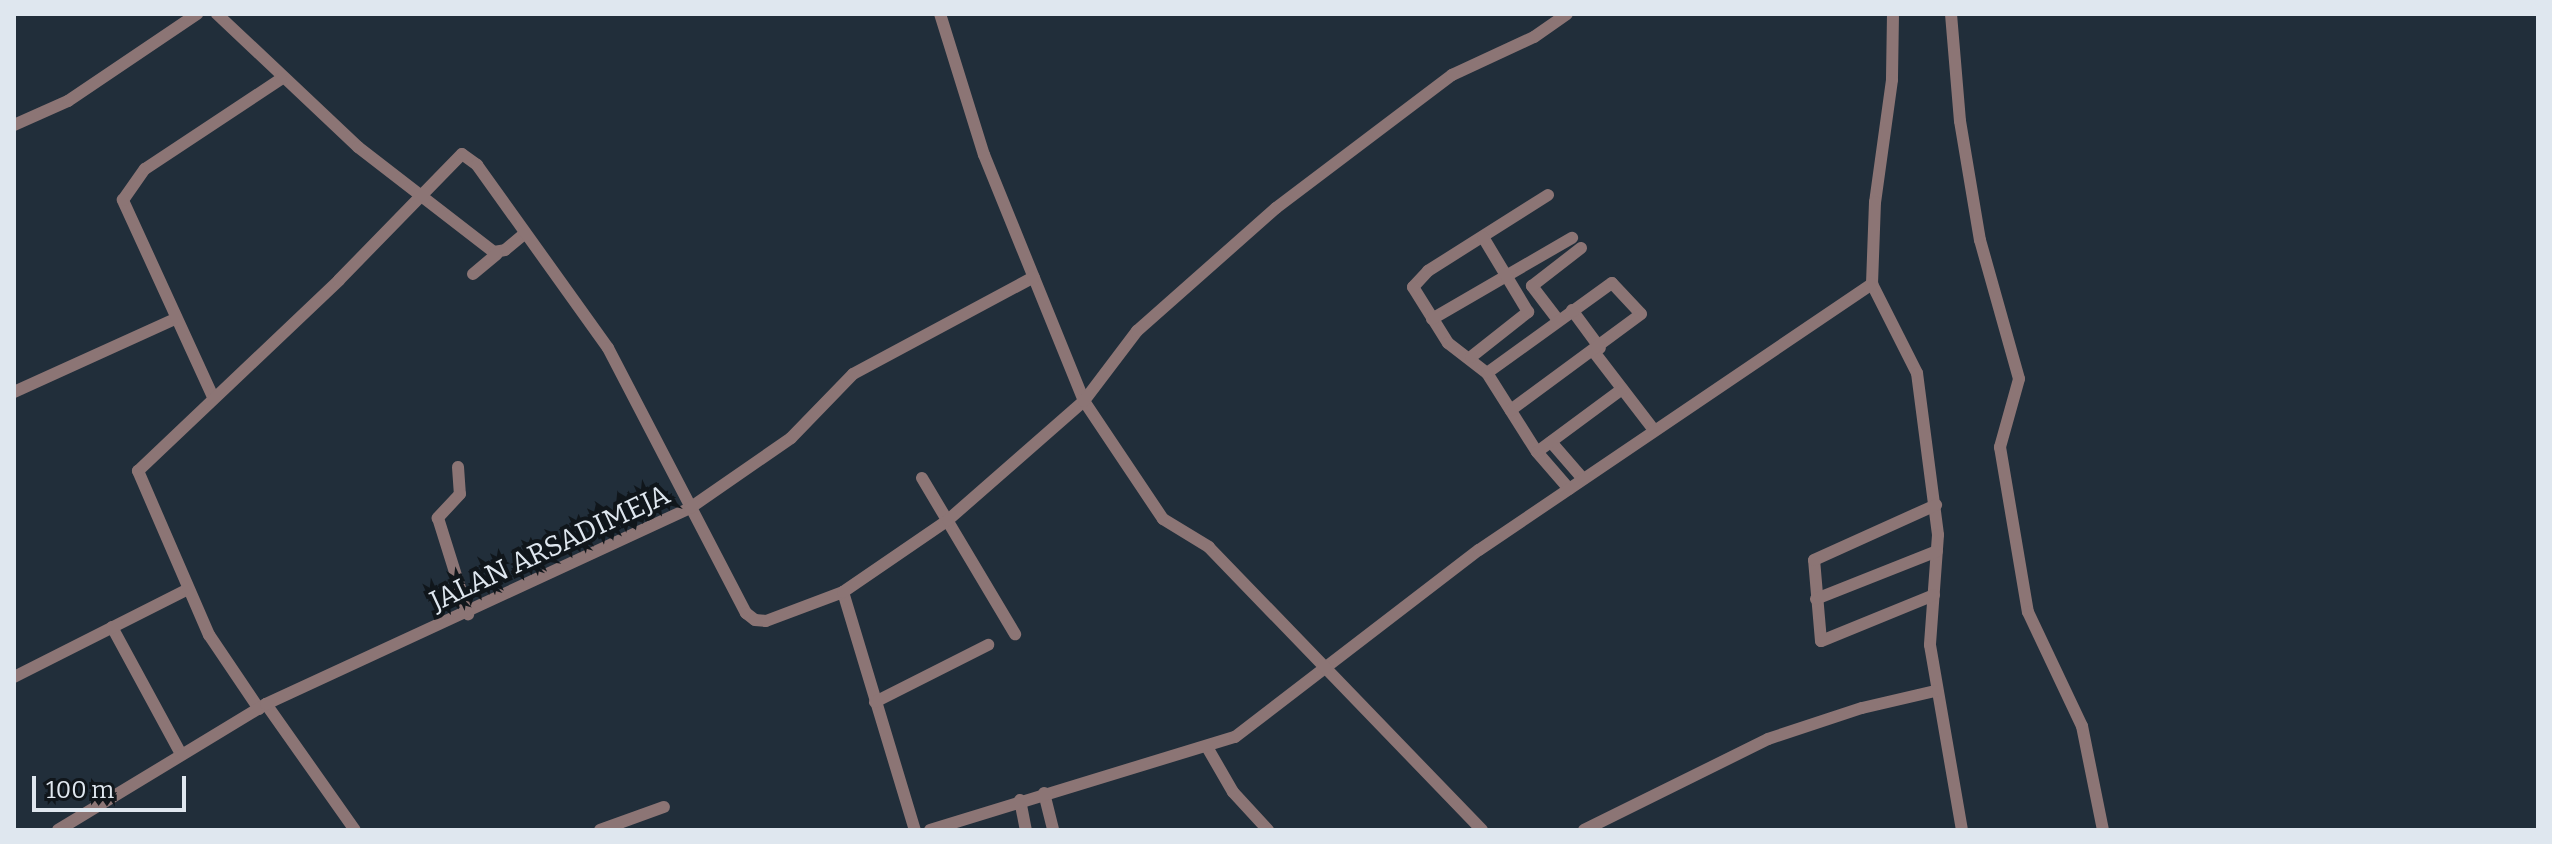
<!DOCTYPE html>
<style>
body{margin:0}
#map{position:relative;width:2552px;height:844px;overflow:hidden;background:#212e3a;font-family:Bitter,serif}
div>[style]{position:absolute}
.minor>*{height:12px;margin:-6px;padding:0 6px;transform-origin:6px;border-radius:6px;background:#8c7575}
span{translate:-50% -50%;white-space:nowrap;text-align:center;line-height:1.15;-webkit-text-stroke:8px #10161b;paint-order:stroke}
.street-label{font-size:28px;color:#dfe7ef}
.frame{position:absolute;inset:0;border:16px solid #dfe7ef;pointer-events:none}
.scale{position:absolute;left:32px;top:776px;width:154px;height:36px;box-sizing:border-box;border:4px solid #dfe7ef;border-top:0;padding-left:10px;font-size:24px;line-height:28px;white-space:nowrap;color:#dfe7ef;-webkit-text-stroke:6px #10161b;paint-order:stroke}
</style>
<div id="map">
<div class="minor">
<div style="left:217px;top:14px;width:194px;rotate:43.3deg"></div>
<div style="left:358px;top:147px;width:172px;rotate:37.7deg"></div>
<div style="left:494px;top:252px;width:11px;rotate:-10deg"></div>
<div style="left:505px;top:250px;width:26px;rotate:-40deg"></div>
<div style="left:1893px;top:14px;width:66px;rotate:90.9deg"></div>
<div style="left:1892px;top:80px;width:123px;rotate:97.9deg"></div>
<div style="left:1875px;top:202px;width:82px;rotate:92.1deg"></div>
<div style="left:1872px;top:284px;width:100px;rotate:63.2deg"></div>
<div style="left:1917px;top:373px;width:163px;rotate:82.6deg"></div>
<div style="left:1938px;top:535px;width:110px;rotate:94.2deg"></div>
<div style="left:1930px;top:645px;width:188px;rotate:80.2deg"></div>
<div style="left:1951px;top:14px;width:107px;rotate:85.2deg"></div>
<div style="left:1960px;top:121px;width:121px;rotate:80.5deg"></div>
<div style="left:1980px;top:240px;width:144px;rotate:74.3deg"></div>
<div style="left:2019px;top:379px;width:71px;rotate:105.6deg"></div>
<div style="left:2000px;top:447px;width:167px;rotate:80.4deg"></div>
<div style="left:2028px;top:612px;width:126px;rotate:64.7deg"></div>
<div style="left:2082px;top:726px;width:106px;rotate:78.6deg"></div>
<div style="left:14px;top:125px;width:59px;rotate:-24deg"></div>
<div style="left:68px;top:101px;width:156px;rotate:-34deg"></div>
<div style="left:1548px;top:195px;width:142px;rotate:147.7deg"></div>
<div style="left:1428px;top:271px;width:22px;rotate:133deg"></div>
<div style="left:1413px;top:287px;width:66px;rotate:58deg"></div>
<div style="left:1448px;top:343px;width:49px;rotate:37.6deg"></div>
<div style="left:1487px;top:373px;width:93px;rotate:57.7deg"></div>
<div style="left:1537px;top:452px;width:49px;rotate:49.1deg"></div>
<div style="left:473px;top:274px;width:31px;rotate:-40deg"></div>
<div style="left:1572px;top:310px;width:47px;rotate:53.6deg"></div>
<div style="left:1432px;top:319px;width:162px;rotate:-30.1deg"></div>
<div style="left:1558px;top:320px;width:43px;rotate:-127.4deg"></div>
<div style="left:1532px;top:286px;width:62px;rotate:-37.8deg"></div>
<div style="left:1594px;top:352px;width:97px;rotate:52.5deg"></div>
<div style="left:1471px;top:357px;width:73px;rotate:-38.3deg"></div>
<div style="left:1528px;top:312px;width:87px;rotate:-121deg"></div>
<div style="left:1487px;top:373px;width:154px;rotate:-35.8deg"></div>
<div style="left:1612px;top:283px;width:42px;rotate:46.9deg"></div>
<div style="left:1641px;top:314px;width:162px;rotate:143.6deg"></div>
<div style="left:14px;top:392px;width:177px;rotate:-24.4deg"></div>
<div style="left:213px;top:397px;width:217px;rotate:-114.6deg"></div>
<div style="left:123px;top:200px;width:38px;rotate:-55deg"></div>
<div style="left:145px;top:169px;width:163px;rotate:-33.5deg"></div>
<div style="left:1551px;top:442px;width:49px;rotate:49.1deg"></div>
<div style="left:1537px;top:452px;width:106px;rotate:-36.5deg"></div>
<div style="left:458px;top:467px;width:27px;rotate:86deg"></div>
<div style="left:460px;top:494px;width:33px;rotate:133deg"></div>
<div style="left:438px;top:518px;width:101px;rotate:72.6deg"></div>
<div style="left:922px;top:478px;width:182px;rotate:59.2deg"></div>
<div style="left:843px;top:592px;width:249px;rotate:73.2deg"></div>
<div style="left:1934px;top:595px;width:122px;rotate:157.8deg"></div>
<div style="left:1821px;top:641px;width:81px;rotate:-94.9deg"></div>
<div style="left:1814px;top:560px;width:134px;rotate:-24.3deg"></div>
<div style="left:1816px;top:599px;width:130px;rotate:-21.6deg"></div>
<div style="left:112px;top:627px;width:145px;rotate:61.5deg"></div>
<div style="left:14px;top:677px;width:193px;rotate:-26.8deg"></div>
<div style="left:875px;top:702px;width:127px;rotate:-26.8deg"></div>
<div style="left:266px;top:704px;width:154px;rotate:54.8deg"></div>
<div style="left:259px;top:709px;width:89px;rotate:-124deg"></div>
<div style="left:209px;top:635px;width:179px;rotate:-113.4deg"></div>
<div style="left:138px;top:471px;width:277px;rotate:-43.5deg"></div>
<div style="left:339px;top:280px;width:176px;rotate:-45.7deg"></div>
<div style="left:462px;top:154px;width:19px;rotate:36deg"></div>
<div style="left:477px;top:165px;width:225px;rotate:54.4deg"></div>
<div style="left:608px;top:348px;width:299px;rotate:62.5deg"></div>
<div style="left:746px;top:613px;width:11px;rotate:38deg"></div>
<div style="left:755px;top:620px;width:11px;rotate:5deg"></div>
<div style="left:766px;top:621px;width:82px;rotate:-20.6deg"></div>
<div style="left:843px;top:592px;width:127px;rotate:-34.4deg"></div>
<div style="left:948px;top:520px;width:181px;rotate:-41.2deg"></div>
<div style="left:1084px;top:401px;width:266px;rotate:-112.1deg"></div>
<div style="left:984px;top:155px;width:148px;rotate:-107.3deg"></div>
<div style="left:1207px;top:747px;width:52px;rotate:60deg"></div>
<div style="left:1233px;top:792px;width:52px;rotate:47.4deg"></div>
<div style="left:1044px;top:793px;width:38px;rotate:76deg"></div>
<div style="left:1020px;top:800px;width:31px;rotate:79deg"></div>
<div style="left:58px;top:830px;width:243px;rotate:-31.2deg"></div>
<div style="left:266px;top:704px;width:467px;rotate:-24.8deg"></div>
<div style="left:690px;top:508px;width:123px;rotate:-34.7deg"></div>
<div style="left:791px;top:438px;width:89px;rotate:-45.9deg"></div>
<div style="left:853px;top:374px;width:205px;rotate:-28.2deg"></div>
<div style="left:600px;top:830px;width:68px;rotate:-19.8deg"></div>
<div style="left:930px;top:830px;width:319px;rotate:-17deg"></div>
<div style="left:1235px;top:737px;width:307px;rotate:-37.5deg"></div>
<div style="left:1479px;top:550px;width:475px;rotate:-34.1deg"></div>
<div style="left:1482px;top:830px;width:393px;rotate:-134deg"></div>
<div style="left:1209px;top:547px;width:54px;rotate:-148.7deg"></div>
<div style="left:1163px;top:519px;width:142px;rotate:-123.8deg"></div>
<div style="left:1084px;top:401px;width:88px;rotate:-52.9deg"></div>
<div style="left:1137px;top:331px;width:186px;rotate:-41.5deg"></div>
<div style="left:1276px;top:208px;width:221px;rotate:-37.1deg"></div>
<div style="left:1452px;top:75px;width:90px;rotate:-24.9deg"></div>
<div style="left:1534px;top:37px;width:40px;rotate:-34.9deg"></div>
<div style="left:1584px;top:830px;width:205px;rotate:-26.3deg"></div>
<div style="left:1768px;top:739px;width:99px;rotate:-18.3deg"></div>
<div style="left:1862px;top:708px;width:75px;rotate:-13.1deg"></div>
</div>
<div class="street-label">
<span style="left:550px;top:548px;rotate:-25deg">JALAN ARSADIMEJA</span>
</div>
<div class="frame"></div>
<div class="scale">100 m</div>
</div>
